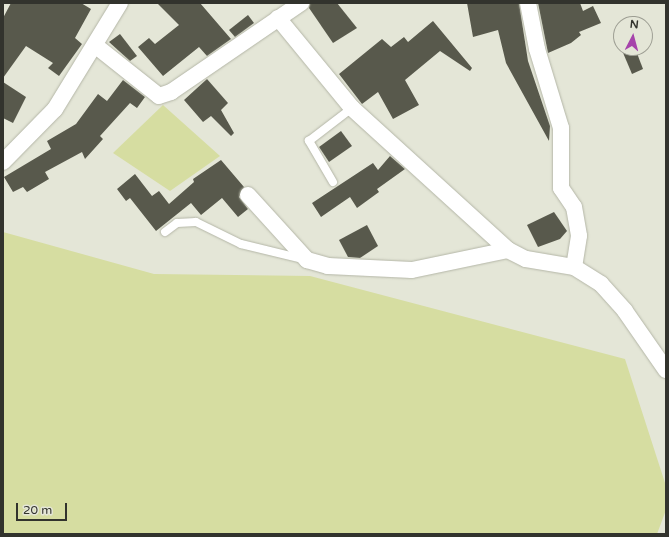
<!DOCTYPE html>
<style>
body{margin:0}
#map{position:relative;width:669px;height:537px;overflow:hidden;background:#e4e6d7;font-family:"Varela Round",sans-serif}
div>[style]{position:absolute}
.green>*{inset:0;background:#d6dda1}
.building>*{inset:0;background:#58594c}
.roads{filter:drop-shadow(0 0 1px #b4b6a7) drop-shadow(0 0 1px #b4b6a7)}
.lane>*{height:8px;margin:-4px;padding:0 4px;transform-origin:4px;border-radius:4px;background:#fff}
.street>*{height:16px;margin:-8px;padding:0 8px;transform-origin:8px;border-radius:8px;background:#fff}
span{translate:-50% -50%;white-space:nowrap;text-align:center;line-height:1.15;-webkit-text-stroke:4px #e4e6d7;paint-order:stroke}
.frame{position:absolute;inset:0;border:4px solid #32332d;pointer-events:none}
.north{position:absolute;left:613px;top:16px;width:40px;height:40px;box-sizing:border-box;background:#e4e6d7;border:1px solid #9d9e93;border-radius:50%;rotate:6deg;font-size:11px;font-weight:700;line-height:16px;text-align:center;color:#32332d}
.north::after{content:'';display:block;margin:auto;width:14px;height:18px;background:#a644ab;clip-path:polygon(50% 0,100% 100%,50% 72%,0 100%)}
.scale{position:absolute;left:16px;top:503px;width:51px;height:18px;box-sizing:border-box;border:2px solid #32332d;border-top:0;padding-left:5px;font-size:12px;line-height:14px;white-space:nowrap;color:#32332d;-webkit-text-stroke:3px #e4e6d7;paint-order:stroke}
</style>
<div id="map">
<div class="green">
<div style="clip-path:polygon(163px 105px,220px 156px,170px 191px,113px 153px)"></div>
<div style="clip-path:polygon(3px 232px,154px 274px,310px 276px,625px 359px,666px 486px,666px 510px,657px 534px,3px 534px)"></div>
</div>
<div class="building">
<div style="clip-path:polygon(11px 3px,81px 3px,91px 9px,75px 38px,82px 44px,59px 76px,48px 68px,53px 63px,26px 46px,3px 78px,3px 18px)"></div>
<div style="clip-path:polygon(157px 3px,200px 3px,231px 39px,207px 56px,199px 47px,163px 76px,138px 47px,149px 38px,155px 44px,179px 25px)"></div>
<div style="clip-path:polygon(310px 3px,337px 3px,357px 28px,333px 43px,309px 8px)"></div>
<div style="clip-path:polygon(467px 3px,519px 3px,528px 61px,550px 126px,549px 141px,506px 63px,498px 30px,473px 37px)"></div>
<div style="clip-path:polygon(538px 3px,580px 3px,583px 11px,593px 6px,601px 23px,579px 32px,581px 35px,571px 43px,548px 53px)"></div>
<div style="clip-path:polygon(248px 15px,254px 23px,235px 37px,229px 30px)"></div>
<div style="clip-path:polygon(433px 21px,472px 68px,470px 71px,440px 51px,405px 80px,419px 105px,393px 119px,378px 92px,362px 104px,339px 74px,382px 39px,391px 47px,404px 37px,408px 42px)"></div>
<div style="clip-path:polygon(120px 34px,137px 56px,130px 61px,109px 42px)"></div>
<div style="clip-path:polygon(621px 48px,635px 48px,643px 69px,632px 74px)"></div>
<div style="clip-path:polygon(207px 79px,228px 103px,221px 110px,234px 133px,231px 136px,211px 116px,203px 122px,184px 100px)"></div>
<div style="clip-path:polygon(123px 80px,145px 97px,137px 108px,130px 103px,100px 136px,103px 139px,85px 159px,82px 152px,45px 172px,49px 179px,27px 192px,23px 187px,13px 192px,4px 177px,51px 149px,47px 141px,76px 124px,98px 94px,107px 101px)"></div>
<div style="clip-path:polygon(3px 82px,26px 97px,13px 123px,3px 118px)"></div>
<div style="clip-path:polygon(341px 131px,352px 146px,329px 162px,319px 147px)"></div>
<div style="clip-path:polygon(390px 156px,405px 169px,377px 189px,379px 192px,357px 208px,350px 197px,321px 217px,312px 203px,373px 163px,378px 170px)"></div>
<div style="clip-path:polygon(221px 160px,244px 187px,239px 197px,248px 209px,238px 217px,222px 198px,201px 215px,191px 203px,156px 231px,130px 198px,126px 201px,117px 189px,135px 174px,152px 196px,159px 191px,169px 204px,194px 182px,193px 179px)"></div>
<div style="clip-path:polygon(554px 212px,567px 231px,560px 239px,538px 247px,527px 225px)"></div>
<div style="clip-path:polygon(367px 225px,378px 246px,360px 258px,348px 257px,339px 240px)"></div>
</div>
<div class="roads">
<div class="lane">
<div style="left:333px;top:182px;width:48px;rotate:-120.3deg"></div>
<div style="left:309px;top:141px;width:54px;rotate:-37.5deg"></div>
<div style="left:165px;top:232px;width:15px;rotate:-37deg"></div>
<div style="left:177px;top:223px;width:19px;rotate:-3deg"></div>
<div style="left:196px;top:222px;width:50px;rotate:26.1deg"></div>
<div style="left:241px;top:244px;width:64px;rotate:13.6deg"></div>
</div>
<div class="street">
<div style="left:528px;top:3px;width:47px;rotate:78.9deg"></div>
<div style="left:537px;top:49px;width:83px;rotate:73.1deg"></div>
<div style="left:561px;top:128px;width:60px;rotate:90deg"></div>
<div style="left:561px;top:188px;width:23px;rotate:56deg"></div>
<div style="left:574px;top:207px;width:29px;rotate:80deg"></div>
<div style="left:579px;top:236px;width:31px;rotate:99deg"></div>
<div style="left:278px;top:18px;width:117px;rotate:50.6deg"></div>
<div style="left:352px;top:108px;width:211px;rotate:42.3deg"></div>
<div style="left:508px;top:250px;width:20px;rotate:27deg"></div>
<div style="left:526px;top:259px;width:49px;rotate:9.5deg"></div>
<div style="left:574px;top:267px;width:32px;rotate:32deg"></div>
<div style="left:601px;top:284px;width:36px;rotate:48deg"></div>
<div style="left:625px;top:311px;width:72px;rotate:55.2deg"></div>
<div style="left:96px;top:46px;width:80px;rotate:38.4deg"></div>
<div style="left:159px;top:96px;width:13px;rotate:-18deg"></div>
<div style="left:171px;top:92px;width:158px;rotate:-34.4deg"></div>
<div style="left:3px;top:162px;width:74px;rotate:-45.5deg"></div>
<div style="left:55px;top:109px;width:124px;rotate:-58.5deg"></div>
<div style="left:248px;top:195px;width:88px;rotate:47.8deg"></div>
<div style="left:307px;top:260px;width:22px;rotate:16deg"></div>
<div style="left:328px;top:266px;width:84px;rotate:2.7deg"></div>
<div style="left:412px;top:270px;width:98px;rotate:-11.8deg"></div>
</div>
</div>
<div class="frame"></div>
<div class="north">N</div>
<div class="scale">20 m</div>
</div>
